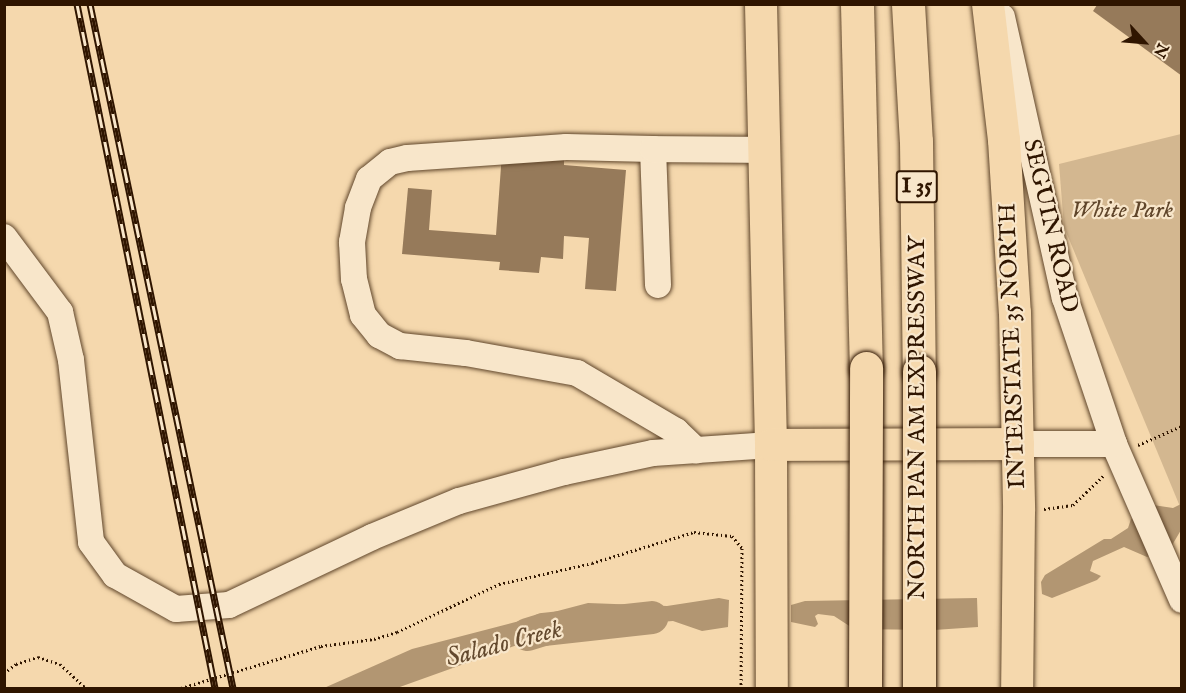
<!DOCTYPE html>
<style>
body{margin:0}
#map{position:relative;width:1186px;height:693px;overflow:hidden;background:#f5d8ad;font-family:"IM FELL English",serif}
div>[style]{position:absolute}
.green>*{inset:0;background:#d3b790}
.water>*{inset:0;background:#b29672}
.river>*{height:33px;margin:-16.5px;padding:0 16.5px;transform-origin:16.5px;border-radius:16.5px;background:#b29672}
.building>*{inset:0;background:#967a5a}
.path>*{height:3px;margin-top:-1.5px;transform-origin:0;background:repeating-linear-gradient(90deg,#2f1500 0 1.5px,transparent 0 4.5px)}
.roads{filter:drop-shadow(0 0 2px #60462b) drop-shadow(0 0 2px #60462b)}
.minor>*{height:26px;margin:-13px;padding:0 13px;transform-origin:13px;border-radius:13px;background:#f8e6ca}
.major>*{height:32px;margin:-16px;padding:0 16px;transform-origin:16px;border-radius:16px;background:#f5d8ad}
.highway>*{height:33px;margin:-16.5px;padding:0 16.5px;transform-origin:16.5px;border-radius:16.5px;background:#f5d8ad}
.rail>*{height:7px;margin-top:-3.5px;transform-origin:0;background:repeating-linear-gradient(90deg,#f8e6ca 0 14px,#2f1500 0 28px);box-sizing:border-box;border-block:2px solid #2f1500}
.bridges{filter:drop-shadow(0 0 2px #2f1500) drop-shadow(0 0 2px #2f1500)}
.highway-bridge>*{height:33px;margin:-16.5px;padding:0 16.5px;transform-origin:16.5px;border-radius:16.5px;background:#f5d8ad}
span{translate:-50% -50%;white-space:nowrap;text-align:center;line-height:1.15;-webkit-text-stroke:4.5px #f8e6ca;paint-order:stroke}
.shield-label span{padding:2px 4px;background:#f8e6ca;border:2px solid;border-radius:4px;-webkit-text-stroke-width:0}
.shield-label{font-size:22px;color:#2f1500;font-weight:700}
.park-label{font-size:24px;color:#60462b;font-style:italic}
.street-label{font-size:24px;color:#2f1500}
.water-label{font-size:26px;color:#63492e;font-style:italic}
.frame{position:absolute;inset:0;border:6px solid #2f1500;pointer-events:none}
.north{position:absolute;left:1114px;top:12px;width:60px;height:60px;-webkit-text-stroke:4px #f8e6ca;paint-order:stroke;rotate:116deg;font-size:16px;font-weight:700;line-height:24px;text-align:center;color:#2f1500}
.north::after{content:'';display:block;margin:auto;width:21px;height:27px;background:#2f1500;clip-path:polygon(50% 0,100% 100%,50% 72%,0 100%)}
</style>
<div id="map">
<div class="green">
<div style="clip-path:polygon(1181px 134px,1181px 509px,1064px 227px,1059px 164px)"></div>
</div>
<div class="water">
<div style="clip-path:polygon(1181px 504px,1181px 530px,1171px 547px,1147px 557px,1124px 547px,1093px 561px,1090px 571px,1101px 576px,1097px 580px,1052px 598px,1042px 594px,1041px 582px,1045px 575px,1104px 539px,1111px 539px,1128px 528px,1131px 519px,1153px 505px,1173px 508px)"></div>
<div style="clip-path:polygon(719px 598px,729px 600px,728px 627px,702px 631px,673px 621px,621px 625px,592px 618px,397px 688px,324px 688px,412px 649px,588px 603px,667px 606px)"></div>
<div style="clip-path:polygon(977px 598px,978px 627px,934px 630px,854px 629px,834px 616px,818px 614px,815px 616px,818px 624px,815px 627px,791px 622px,791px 605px,805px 601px)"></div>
</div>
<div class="river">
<div style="left:527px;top:634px;width:17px;rotate:-17deg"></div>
<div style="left:543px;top:629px;width:109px;rotate:-6.3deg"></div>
</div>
<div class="building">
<div style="clip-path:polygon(1097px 5px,1182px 5px,1182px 76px,1093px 11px)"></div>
<div style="clip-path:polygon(502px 153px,564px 158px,564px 165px,626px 170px,616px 291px,585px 289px,589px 238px,564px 236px,563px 259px,541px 257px,539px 273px,499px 270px,500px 262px,402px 254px,408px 188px,432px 190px,429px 230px,496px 235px)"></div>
</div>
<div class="path">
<div style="left:1138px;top:445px;width:48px;rotate:-23.4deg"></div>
<div style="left:1044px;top:509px;width:29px;rotate:-8deg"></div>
<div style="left:1073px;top:505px;width:42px;rotate:-44deg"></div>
<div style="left:4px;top:673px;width:15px;rotate:-37deg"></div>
<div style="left:16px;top:664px;width:23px;rotate:-18deg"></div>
<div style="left:38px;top:657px;width:23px;rotate:18deg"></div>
<div style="left:60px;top:664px;width:35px;rotate:43deg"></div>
<div style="left:181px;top:688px;width:146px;rotate:-16.7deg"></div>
<div style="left:321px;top:646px;width:53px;rotate:-7.5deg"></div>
<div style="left:374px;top:639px;width:24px;rotate:-17deg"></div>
<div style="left:397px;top:632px;width:113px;rotate:-25.2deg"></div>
<div style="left:499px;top:584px;width:95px;rotate:-12.7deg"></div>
<div style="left:592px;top:563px;width:107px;rotate:-16.9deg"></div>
<div style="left:694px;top:532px;width:38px;rotate:6deg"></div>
<div style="left:732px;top:536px;width:16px;rotate:50deg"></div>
<div style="left:742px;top:548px;width:140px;rotate:90.4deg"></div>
</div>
<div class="roads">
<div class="minor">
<div style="left:1002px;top:17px;width:288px;rotate:77.4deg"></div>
<div style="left:1065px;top:298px;width:154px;rotate:71.4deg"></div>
<div style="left:1114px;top:444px;width:170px;rotate:66.4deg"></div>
<div style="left:653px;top:149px;width:87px;rotate:-178.7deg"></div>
<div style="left:566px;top:147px;width:159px;rotate:176deg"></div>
<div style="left:407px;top:158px;width:17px;rotate:167deg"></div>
<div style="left:390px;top:162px;width:27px;rotate:141deg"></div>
<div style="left:369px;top:179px;width:31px;rotate:111deg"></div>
<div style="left:358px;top:208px;width:35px;rotate:100deg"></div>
<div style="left:352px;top:242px;width:37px;rotate:87deg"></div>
<div style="left:354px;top:279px;width:37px;rotate:76deg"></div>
<div style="left:363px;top:315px;width:26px;rotate:51deg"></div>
<div style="left:379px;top:335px;width:24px;rotate:28deg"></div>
<div style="left:400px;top:346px;width:66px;rotate:6.1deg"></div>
<div style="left:466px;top:353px;width:113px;rotate:10.2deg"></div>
<div style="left:577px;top:373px;width:115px;rotate:30.4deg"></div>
<div style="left:676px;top:431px;width:28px;rotate:44deg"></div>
<div style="left:4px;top:237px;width:94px;rotate:53.3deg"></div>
<div style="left:60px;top:312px;width:49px;rotate:77.1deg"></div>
<div style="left:71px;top:360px;width:183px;rotate:83.7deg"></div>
<div style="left:91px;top:542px;width:41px;rotate:54deg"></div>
<div style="left:115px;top:575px;width:70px;rotate:29.1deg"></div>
<div style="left:176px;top:609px;width:53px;rotate:-4.3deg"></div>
<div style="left:229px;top:605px;width:158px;rotate:-25.4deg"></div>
<div style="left:372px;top:537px;width:94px;rotate:-22.5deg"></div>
<div style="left:459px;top:501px;width:109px;rotate:-15.4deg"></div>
<div style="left:564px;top:472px;width:91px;rotate:-12.1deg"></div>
<div style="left:653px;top:453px;width:118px;rotate:-3.9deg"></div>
<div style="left:658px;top:285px;width:136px;rotate:-92.1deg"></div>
<div style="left:653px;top:149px;width:111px;rotate:0.5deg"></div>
<div style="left:1018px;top:444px;width:96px"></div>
</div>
<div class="major">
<div style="left:761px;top:4px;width:441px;rotate:88.7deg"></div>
<div style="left:771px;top:445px;width:243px;rotate:89.8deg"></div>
<div style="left:988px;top:4px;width:137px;rotate:83.3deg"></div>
<div style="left:1004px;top:140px;width:173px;rotate:86.4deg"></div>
<div style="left:1015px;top:313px;width:198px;rotate:88.8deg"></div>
<div style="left:1019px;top:511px;width:177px;rotate:90.6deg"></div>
<div style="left:771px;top:445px;width:247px;rotate:-0.2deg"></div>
</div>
<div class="highway">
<div style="left:857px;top:4px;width:364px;rotate:88.6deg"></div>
<div style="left:908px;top:4px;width:137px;rotate:86.7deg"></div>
<div style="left:916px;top:141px;width:230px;rotate:89.3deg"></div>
</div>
</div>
<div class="rail">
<div style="left:77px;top:4px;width:698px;rotate:78.59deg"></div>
<div style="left:90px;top:4px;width:699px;rotate:78.19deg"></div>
</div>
<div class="bridges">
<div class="highway-bridge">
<div style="left:919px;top:371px;width:317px;rotate:90deg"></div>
<div style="left:865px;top:688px;width:320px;rotate:-89.8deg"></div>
</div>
</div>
<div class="shield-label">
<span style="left:917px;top:187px">I 35</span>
</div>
<div class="park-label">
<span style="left:1122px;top:211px">White Park</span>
</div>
<div class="street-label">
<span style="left:1050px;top:226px;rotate:77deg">SEGUIN ROAD</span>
<span style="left:1013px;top:346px;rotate:-92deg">INTERSTATE 35 NORTH</span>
<span style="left:918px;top:418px;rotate:-90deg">NORTH PAN AM EXPRESSWAY</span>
</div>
<div class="water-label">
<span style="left:504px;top:644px;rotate:-15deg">Salado Creek</span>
</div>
<div class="frame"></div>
<div class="north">N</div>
</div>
